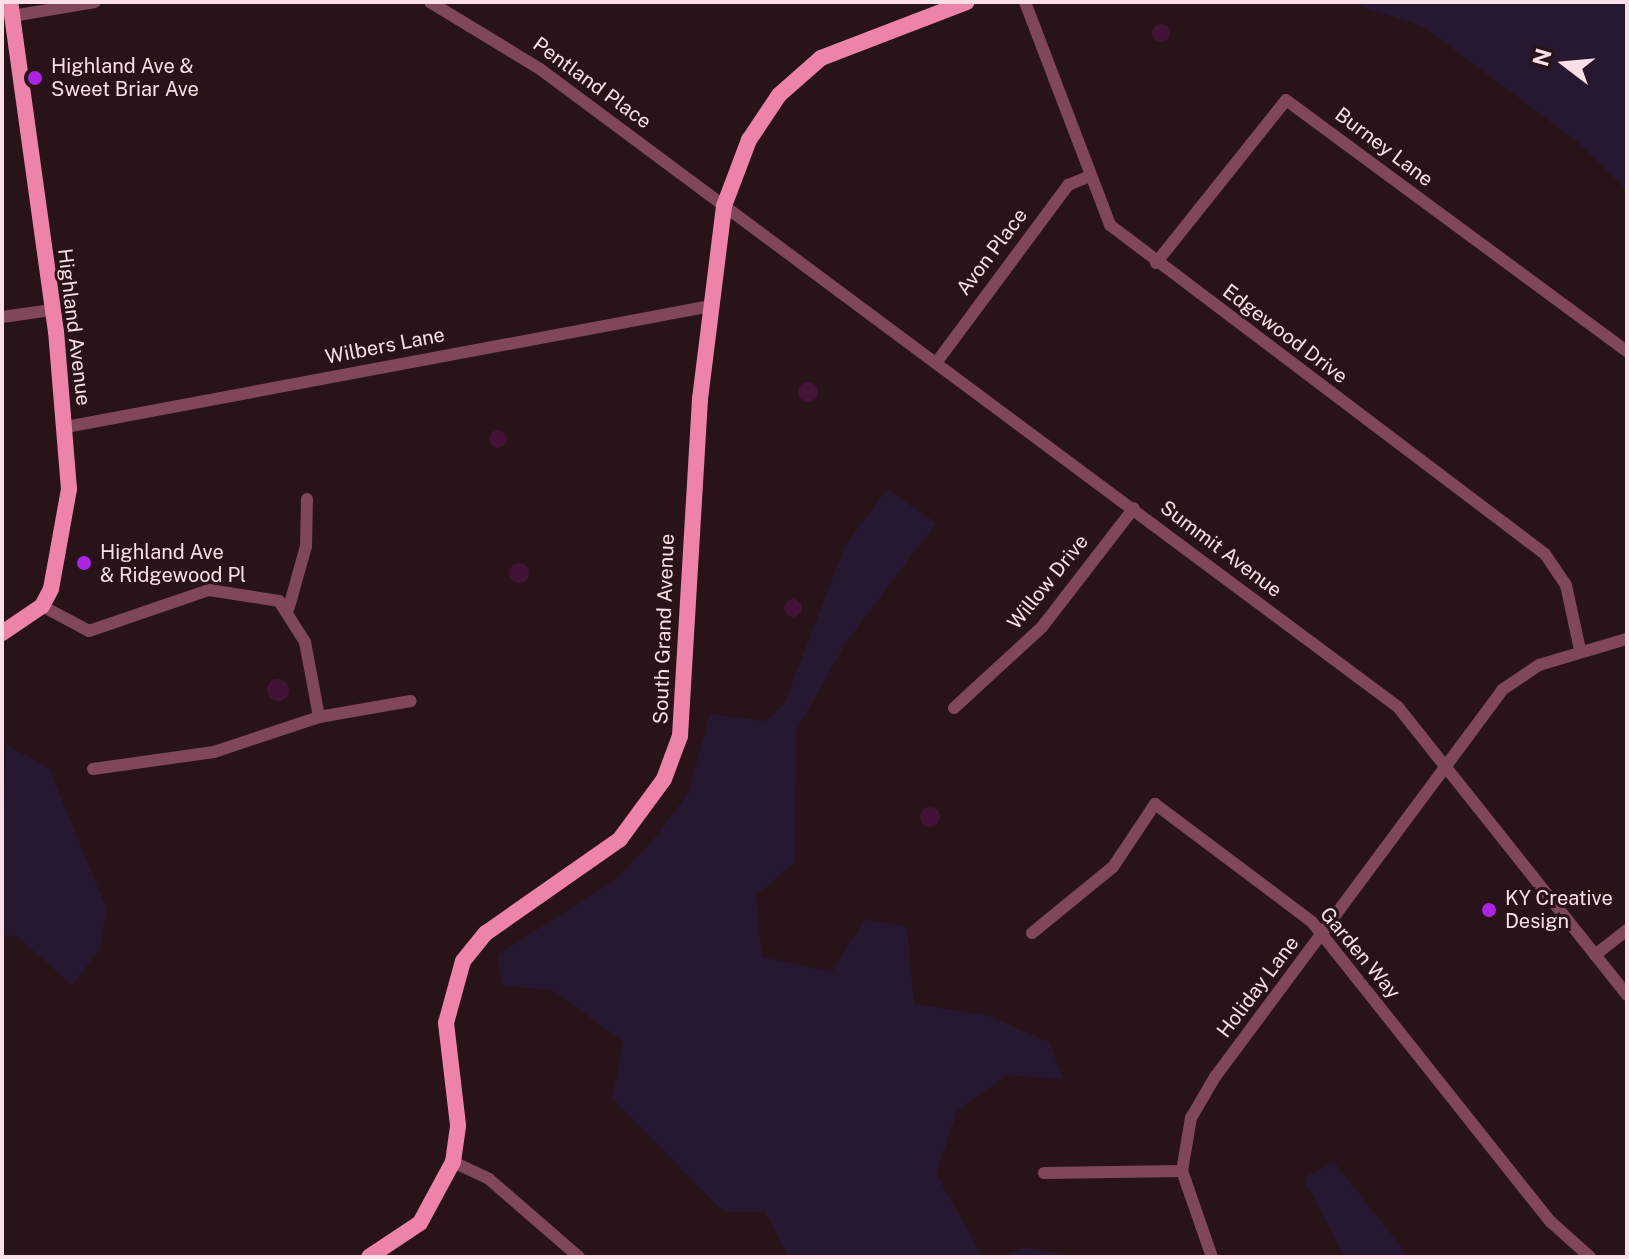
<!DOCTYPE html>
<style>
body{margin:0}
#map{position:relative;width:1629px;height:1259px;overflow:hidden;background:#281418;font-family:"Public Sans",sans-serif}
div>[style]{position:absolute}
.green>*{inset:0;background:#261831}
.water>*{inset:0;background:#421337}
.round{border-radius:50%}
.street>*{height:12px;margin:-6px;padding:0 6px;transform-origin:6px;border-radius:6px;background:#80465a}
.secondary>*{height:16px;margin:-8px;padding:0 8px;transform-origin:8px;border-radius:8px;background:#ee83aa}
.dots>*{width:22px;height:22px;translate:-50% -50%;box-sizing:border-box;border:4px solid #281418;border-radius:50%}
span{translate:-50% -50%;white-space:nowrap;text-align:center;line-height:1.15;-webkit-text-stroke:6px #281418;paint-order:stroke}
.poi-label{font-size:20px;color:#fbdfe7}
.left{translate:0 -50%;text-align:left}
.street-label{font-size:20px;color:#fbdfe7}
.frame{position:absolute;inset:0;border:4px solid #fbdfe7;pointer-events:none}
.north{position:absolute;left:1525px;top:24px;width:80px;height:80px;-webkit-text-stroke:6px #281418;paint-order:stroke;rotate:286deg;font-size:22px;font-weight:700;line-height:32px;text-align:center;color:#fbdfe7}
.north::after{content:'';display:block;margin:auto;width:28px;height:36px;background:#fbdfe7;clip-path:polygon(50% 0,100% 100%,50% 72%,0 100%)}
</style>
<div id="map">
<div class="green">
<div style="clip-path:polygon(1348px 2px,1627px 2px,1627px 190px,1575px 140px,1424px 27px)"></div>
<div style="clip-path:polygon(887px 489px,936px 523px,845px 644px,796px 731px,795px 862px,756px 896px,762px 957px,832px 972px,865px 919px,907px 927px,914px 1004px,987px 1015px,1049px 1042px,1063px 1079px,1007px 1075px,957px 1111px,936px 1174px,983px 1257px,789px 1257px,765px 1212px,724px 1212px,612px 1098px,624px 1042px,552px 990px,503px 986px,497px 955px,615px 880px,654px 839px,688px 794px,710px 714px,766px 721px,784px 704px,846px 544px)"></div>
<div style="clip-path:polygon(5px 744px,49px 768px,107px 910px,99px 951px,72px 985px,18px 937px,2px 935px)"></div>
<div style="clip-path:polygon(1334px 1162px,1409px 1257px,1345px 1257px,1303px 1178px)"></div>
<div style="clip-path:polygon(1025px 1248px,1085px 1257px,998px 1257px)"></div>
</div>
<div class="water">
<div class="round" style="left:1152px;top:24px;width:18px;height:18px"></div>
<div class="round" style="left:798px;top:382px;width:20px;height:20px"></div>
<div class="round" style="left:489px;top:430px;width:18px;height:18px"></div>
<div class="round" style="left:509px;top:563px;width:20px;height:20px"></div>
<div class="round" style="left:784px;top:599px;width:18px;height:18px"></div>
<div class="round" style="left:267px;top:679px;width:22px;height:22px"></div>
<div class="round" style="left:920px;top:807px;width:20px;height:20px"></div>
</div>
<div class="street">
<div style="left:430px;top:2px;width:129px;rotate:31.3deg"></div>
<div style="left:540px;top:69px;width:1069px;rotate:36.63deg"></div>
<div style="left:1398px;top:707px;width:368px;rotate:51.5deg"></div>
<div style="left:1025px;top:2px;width:239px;rotate:69.1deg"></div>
<div style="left:1110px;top:225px;width:545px;rotate:37.1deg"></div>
<div style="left:1545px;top:554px;width:37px;rotate:56deg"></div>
<div style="left:1566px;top:585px;width:66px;rotate:77.8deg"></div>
<div style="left:12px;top:16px;width:84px;rotate:-9.6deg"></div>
<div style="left:1156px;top:263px;width:208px;rotate:-51.4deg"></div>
<div style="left:1286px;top:100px;width:423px;rotate:36.4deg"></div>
<div style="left:2px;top:317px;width:50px;rotate:-8deg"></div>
<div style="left:936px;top:363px;width:222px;rotate:-53.4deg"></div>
<div style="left:1068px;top:185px;width:24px;rotate:-22deg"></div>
<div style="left:66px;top:427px;width:656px;rotate:-10.63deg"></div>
<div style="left:42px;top:606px;width:53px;rotate:28deg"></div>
<div style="left:89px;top:631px;width:127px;rotate:-18.9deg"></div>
<div style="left:209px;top:590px;width:71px;rotate:8.9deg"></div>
<div style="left:279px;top:601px;width:49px;rotate:57.6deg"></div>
<div style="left:305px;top:642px;width:76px;rotate:79.4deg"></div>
<div style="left:289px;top:607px;width:63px;rotate:-74.4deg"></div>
<div style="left:306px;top:546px;width:47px;rotate:-88.8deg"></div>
<div style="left:954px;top:708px;width:120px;rotate:-42.6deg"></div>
<div style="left:1042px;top:627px;width:150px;rotate:-52.3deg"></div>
<div style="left:93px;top:769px;width:122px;rotate:-8deg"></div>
<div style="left:214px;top:752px;width:111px;rotate:-18.4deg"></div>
<div style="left:319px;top:717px;width:93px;rotate:-9.9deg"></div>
<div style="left:1032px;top:933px;width:104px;rotate:-39.2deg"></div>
<div style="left:1113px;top:867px;width:76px;rotate:-56.3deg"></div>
<div style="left:1155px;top:804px;width:196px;rotate:36.9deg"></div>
<div style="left:1312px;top:922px;width:384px;rotate:51.5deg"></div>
<div style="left:1551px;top:1222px;width:52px;rotate:41.9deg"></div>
<div style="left:1595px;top:955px;width:41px;rotate:-38deg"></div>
<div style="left:453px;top:1162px;width:40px;rotate:25deg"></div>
<div style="left:489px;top:1179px;width:119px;rotate:40.9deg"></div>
<div style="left:1044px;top:1173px;width:138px;rotate:-0.8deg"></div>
<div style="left:1212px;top:1257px;width:91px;rotate:-109.2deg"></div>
<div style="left:1182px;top:1171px;width:54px;rotate:-80.4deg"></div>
<div style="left:1191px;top:1118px;width:48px;rotate:-59.7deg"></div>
<div style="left:1215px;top:1077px;width:482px;rotate:-53.4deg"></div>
<div style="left:1502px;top:690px;width:45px;rotate:-34deg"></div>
<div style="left:1539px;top:665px;width:92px;rotate:-16.5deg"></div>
</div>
<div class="secondary">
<div style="left:2px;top:633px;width:48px;rotate:-34deg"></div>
<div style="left:42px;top:606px;width:19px;rotate:-62deg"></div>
<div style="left:51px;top:589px;width:102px;rotate:-79.8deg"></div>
<div style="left:69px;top:489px;width:158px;rotate:-94.7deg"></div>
<div style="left:56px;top:332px;width:333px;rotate:-97.9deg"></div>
<div style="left:369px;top:1257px;width:61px;rotate:-33.7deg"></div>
<div style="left:420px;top:1223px;width:69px;rotate:-61.6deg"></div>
<div style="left:453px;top:1162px;width:37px;rotate:-82deg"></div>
<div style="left:458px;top:1125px;width:103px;rotate:-96.7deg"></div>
<div style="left:446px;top:1023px;width:64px;rotate:-74.7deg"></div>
<div style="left:463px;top:961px;width:36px;rotate:-51deg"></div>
<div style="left:486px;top:933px;width:164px;rotate:-35deg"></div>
<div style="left:620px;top:839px;width:74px;rotate:-53.7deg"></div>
<div style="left:664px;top:779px;width:46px;rotate:-69.6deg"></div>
<div style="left:680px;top:736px;width:338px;rotate:-86.6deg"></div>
<div style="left:700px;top:399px;width:194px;rotate:-82.9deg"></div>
<div style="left:724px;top:206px;width:71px;rotate:-69.3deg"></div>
<div style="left:749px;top:140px;width:54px;rotate:-56.3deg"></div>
<div style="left:779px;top:95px;width:56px;rotate:-41.4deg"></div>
<div style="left:821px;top:58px;width:156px;rotate:-21deg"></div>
</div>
<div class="dots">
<div style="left:35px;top:78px;background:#a925e0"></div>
<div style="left:84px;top:563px;background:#a925e0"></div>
<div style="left:1489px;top:910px;background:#a925e0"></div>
</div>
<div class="poi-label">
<span class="left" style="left:51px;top:78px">Highland Ave &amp;<br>Sweet Briar Ave</span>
<span class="left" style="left:100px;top:564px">Highland Ave<br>&amp; Ridgewood Pl</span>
<span class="left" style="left:1505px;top:910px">KY Creative<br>Design</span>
</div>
<div class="street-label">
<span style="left:592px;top:83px;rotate:36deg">Pentland Place</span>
<span style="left:1384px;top:147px;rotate:37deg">Burney Lane</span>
<span style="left:992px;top:252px;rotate:-53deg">Avon Place</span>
<span style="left:74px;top:327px;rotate:83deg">Highland Avenue</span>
<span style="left:1285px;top:334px;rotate:37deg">Edgewood Drive</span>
<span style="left:385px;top:346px;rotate:-11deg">Wilbers Lane</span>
<span style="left:1221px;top:549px;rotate:37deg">Summit Avenue</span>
<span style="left:1048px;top:582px;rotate:-51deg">Willow Drive</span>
<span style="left:664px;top:629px;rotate:-88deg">South Grand Avenue</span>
<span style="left:1360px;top:953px;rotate:50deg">Garden Way</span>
<span style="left:1258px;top:987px;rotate:-53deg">Holiday Lane</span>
</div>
<div class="frame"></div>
<div class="north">N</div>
</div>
